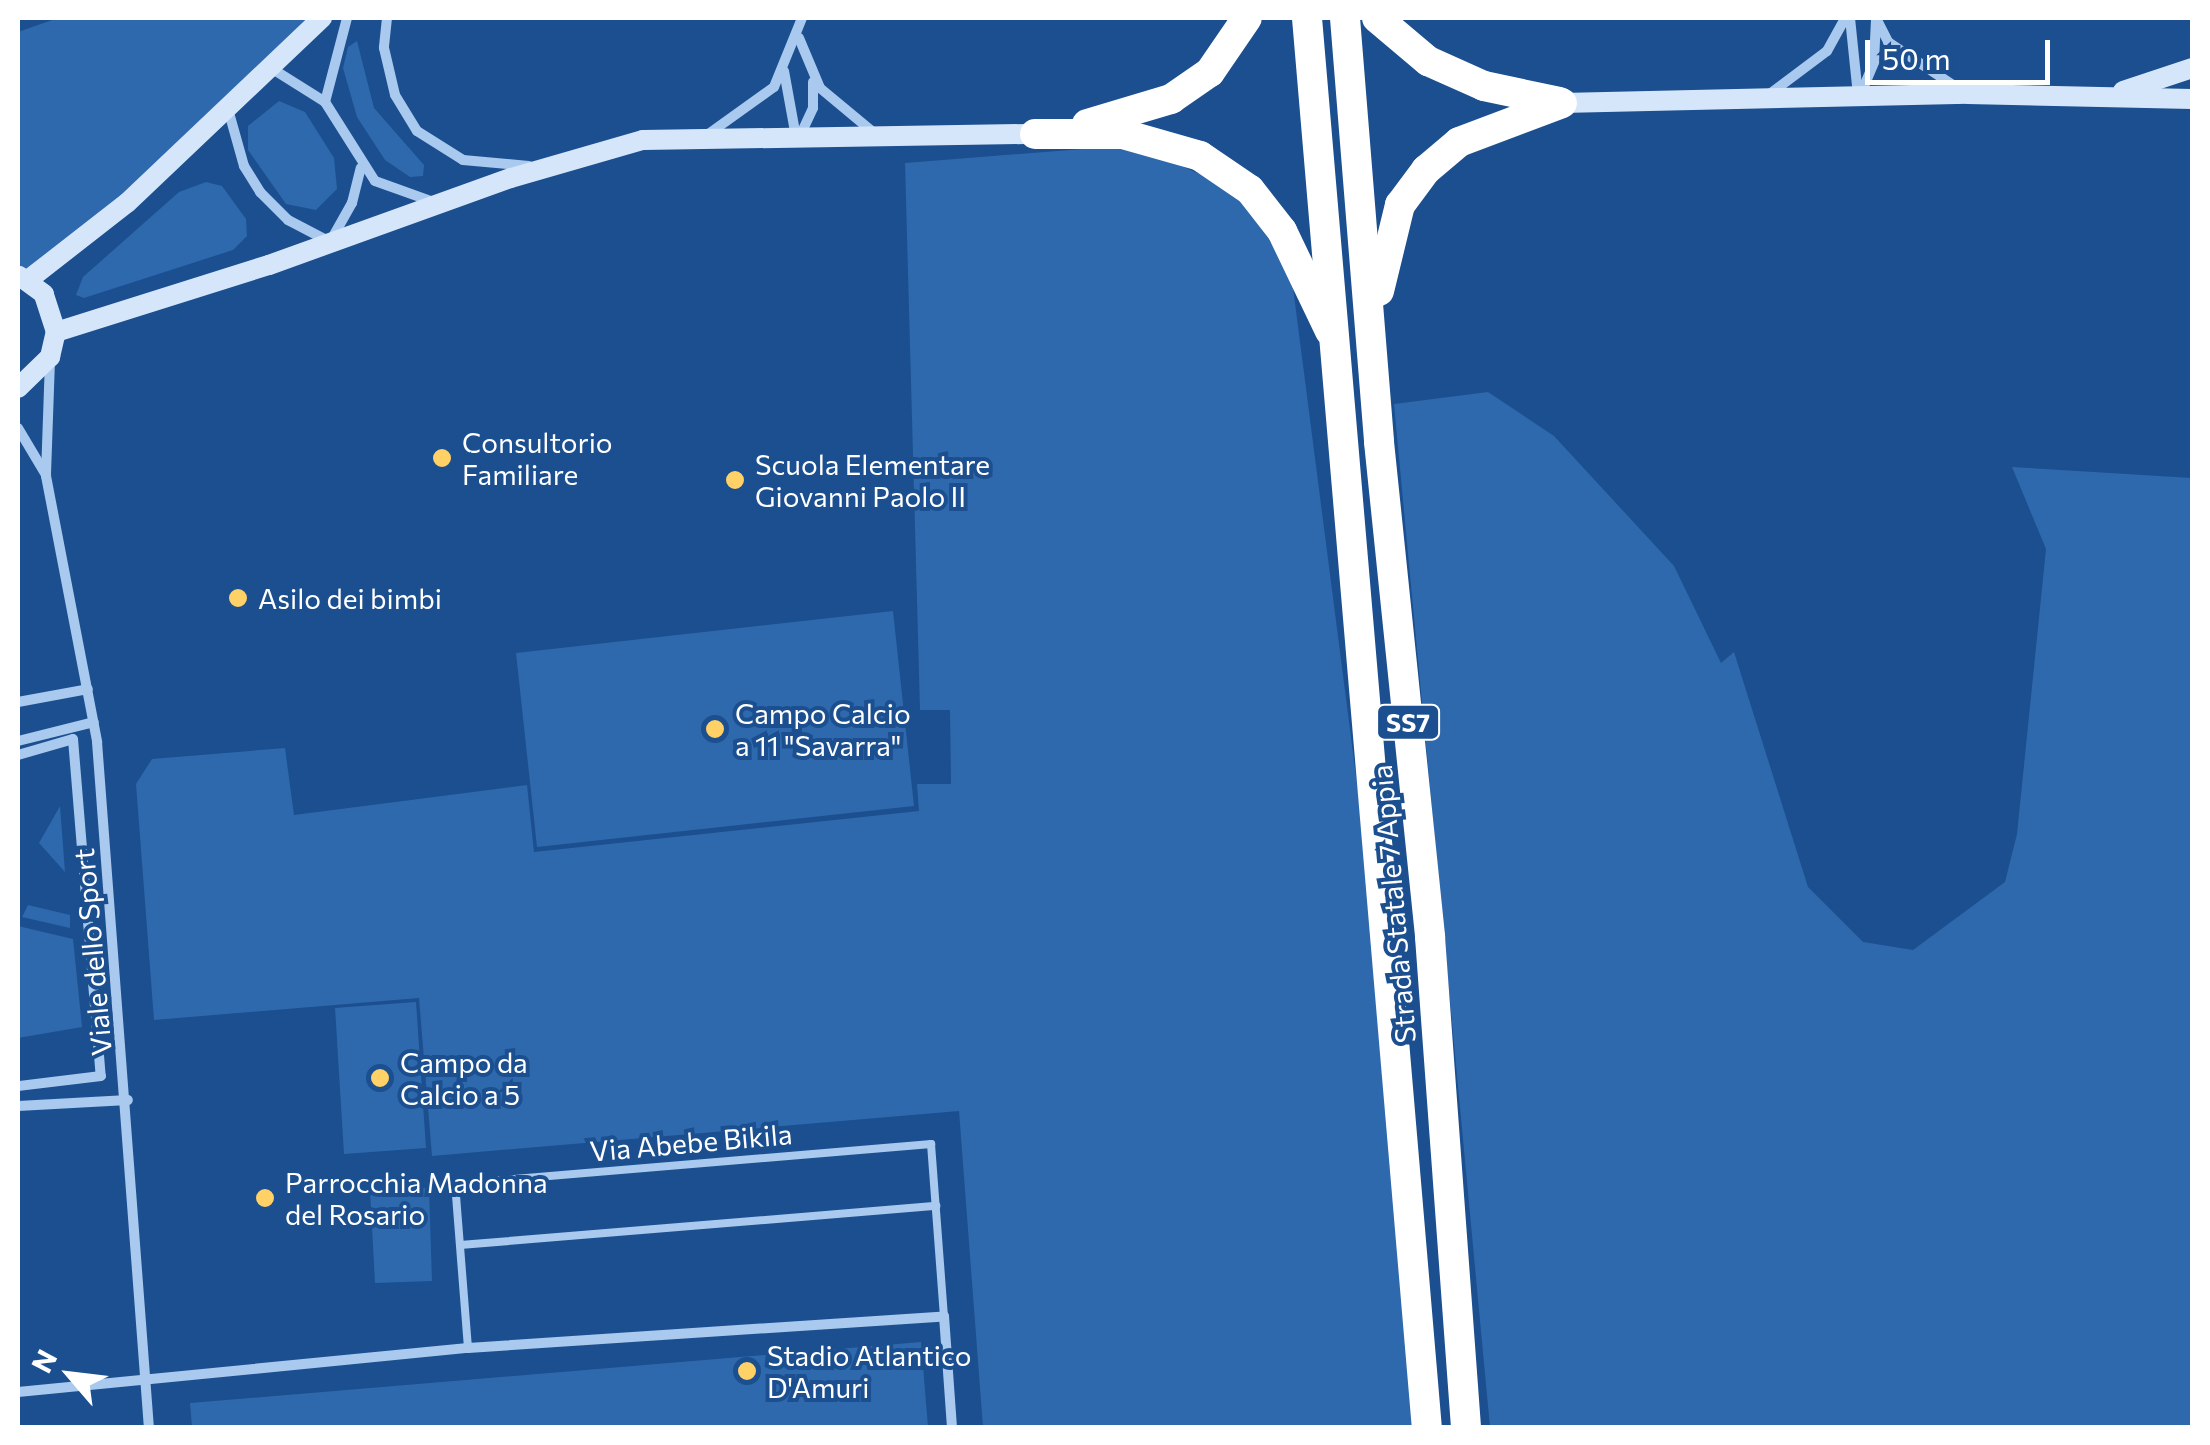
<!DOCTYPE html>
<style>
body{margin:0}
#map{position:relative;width:2210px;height:1445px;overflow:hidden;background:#1b4f8f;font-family:Commissioner,sans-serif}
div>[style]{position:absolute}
.green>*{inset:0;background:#2e69ad}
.lane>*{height:8px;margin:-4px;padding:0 4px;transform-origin:4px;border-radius:4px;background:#a9c9ee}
.street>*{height:10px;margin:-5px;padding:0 5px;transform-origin:5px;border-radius:5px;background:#a9c9ee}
.secondary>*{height:20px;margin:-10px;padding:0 10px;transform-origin:10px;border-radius:10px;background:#d6e6fa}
.highway>*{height:30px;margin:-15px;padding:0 15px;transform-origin:15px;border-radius:15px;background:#fff}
.dots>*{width:28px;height:28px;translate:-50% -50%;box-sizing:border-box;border:5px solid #1b4f8f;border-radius:50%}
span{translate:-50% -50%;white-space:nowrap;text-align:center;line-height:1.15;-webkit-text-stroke:8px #1b4f8f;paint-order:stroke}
.shield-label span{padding:2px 8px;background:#1b4f8f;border:2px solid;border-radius:8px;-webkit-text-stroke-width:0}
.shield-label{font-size:25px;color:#fff;font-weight:700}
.poi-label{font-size:28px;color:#fff}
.left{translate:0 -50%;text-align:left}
.street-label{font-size:28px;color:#fff}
.frame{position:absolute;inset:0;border:20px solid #fff;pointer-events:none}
.north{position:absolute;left:20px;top:1325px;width:100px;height:100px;-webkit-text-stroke:8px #1b4f8f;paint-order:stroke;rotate:298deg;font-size:28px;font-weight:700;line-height:40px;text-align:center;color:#fff}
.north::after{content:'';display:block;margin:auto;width:35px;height:45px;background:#fff;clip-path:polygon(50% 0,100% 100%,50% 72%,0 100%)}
.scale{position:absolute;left:1865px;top:40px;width:185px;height:45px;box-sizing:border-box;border:5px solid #fff;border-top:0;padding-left:12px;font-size:30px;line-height:35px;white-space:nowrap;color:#fff;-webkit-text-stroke:8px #1b4f8f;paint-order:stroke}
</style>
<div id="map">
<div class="green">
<div style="clip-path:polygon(58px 18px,308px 18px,66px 249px,18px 275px,18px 32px)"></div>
<div style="clip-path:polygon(357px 41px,374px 108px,424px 165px,423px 176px,410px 177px,385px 160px,357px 117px,343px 68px,348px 47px)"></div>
<div style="clip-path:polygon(279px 101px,305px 112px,334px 158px,337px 189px,316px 210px,286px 204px,248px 150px,248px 126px)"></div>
<div style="clip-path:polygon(1134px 145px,1236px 190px,1291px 272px,1364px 838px,1415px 1427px,983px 1427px,959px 1111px,432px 1156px,419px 998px,154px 1020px,136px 784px,152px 759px,285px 748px,294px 815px,527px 785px,534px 852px,919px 811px,917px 784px,951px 784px,950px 710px,920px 710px,905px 163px)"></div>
<div style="clip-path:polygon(206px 182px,222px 186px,246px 219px,247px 236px,233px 250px,84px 298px,76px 295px,83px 277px,179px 192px)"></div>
<div style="clip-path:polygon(1488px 392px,1554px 436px,1674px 566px,1721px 663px,1734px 652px,1808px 887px,1863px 942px,1913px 950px,2005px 882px,2017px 834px,2046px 549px,2012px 467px,2192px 478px,2192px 1427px,1490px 1427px,1394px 404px)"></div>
<div style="clip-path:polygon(893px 611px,914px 806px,537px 847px,516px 653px)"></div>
<div style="clip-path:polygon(60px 806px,65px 872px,39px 843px)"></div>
<div style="clip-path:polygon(28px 905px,70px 915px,70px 928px,22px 917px)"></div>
<div style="clip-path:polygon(18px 926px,73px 939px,82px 1027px,18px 1038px)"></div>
<div style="clip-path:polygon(416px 1002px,426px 1148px,344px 1154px,335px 1008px)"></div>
<div style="clip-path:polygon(429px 1188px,432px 1281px,375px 1283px,370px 1190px)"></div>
<div style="clip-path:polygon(921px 1342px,928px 1427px,192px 1427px,190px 1403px)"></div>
</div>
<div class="lane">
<div style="left:460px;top:1245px;width:478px;rotate:-4.7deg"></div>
<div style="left:468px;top:1348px;width:165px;rotate:-94.5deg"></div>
<div style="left:455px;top:1184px;width:478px;rotate:-4.8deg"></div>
<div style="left:931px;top:1144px;width:172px;rotate:85.7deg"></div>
</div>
<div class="street">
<div style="left:387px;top:18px;width:30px;rotate:96deg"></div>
<div style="left:384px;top:48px;width:48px;rotate:76.8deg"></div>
<div style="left:395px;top:95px;width:42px;rotate:58.6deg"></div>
<div style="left:417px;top:131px;width:54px;rotate:32.2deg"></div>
<div style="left:463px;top:160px;width:66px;rotate:5.2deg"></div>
<div style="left:1850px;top:18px;width:78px;rotate:84.1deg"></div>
<div style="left:1876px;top:18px;width:27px;rotate:63deg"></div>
<div style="left:1888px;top:42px;width:89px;rotate:33.5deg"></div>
<div style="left:799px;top:38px;width:54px;rotate:67.2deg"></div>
<div style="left:820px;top:88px;width:69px;rotate:39.7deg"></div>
<div style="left:271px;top:68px;width:64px;rotate:32.2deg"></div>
<div style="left:325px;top:102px;width:93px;rotate:57.7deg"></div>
<div style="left:375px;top:181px;width:59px;rotate:19.7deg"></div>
<div style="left:784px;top:71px;width:67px;rotate:79.7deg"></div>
<div style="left:1771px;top:93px;width:70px;rotate:-36.9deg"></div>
<div style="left:1827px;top:51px;width:38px;rotate:-61deg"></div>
<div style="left:1859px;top:98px;width:39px;rotate:-67deg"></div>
<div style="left:1874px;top:62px;width:43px;rotate:-87.3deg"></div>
<div style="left:325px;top:102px;width:87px;rotate:-75.3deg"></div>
<div style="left:228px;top:109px;width:59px;rotate:74.3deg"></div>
<div style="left:244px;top:166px;width:31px;rotate:58deg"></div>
<div style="left:260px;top:192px;width:40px;rotate:45deg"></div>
<div style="left:288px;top:220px;width:47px;rotate:27.6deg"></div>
<div style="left:330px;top:242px;width:45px;rotate:-60.6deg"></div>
<div style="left:352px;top:203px;width:36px;rotate:-76deg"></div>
<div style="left:707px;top:135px;width:82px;rotate:-35.6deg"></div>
<div style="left:774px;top:87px;width:74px;rotate:-67.9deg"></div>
<div style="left:800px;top:136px;width:31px;rotate:-65deg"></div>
<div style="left:813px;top:108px;width:26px;rotate:-90deg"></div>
<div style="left:50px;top:360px;width:116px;rotate:92deg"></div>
<div style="left:46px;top:476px;width:271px;rotate:79.1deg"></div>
<div style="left:97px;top:742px;width:688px;rotate:85.67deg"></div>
<div style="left:18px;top:428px;width:55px;rotate:59.2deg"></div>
<div style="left:18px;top:702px;width:71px;rotate:-10.5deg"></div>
<div style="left:18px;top:741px;width:78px;rotate:-14deg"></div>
<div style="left:18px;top:755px;width:57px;rotate:-16.2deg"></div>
<div style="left:73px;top:739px;width:338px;rotate:85.3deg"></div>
<div style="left:101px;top:1076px;width:84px;rotate:173.1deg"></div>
<div style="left:18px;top:1106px;width:110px;rotate:-3.1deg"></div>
<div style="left:18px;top:1392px;width:452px;rotate:-5.6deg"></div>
<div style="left:468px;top:1348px;width:477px;rotate:-3.8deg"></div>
<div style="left:944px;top:1316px;width:112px;rotate:85.9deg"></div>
</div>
<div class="secondary">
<div style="left:2123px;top:91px;width:73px;rotate:-18.4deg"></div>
<div style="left:1562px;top:103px;width:406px;rotate:-1.3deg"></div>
<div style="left:1968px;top:94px;width:224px;rotate:1.3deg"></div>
<div style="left:28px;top:280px;width:125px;rotate:-37.9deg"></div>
<div style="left:127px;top:203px;width:269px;rotate:-43.5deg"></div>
<div style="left:56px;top:332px;width:223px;rotate:-17.5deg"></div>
<div style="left:269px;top:265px;width:257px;rotate:-19.8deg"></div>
<div style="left:511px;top:178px;width:137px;rotate:-16.1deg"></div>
<div style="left:643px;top:140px;width:392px;rotate:-0.9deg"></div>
<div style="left:18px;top:388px;width:45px;rotate:-44.1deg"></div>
<div style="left:50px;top:357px;width:26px;rotate:-77deg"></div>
<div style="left:56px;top:332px;width:40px;rotate:-108deg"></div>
<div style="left:44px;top:294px;width:31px;rotate:-144deg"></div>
</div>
<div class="highway">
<div style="left:1307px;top:18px;width:1415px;rotate:85.14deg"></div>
<div style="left:1345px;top:18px;width:425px;rotate:85.4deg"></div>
<div style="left:1379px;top:442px;width:498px;rotate:84.1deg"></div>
<div style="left:1430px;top:937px;width:492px;rotate:85.8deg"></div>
<div style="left:1377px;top:18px;width:67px;rotate:40.1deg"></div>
<div style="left:1428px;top:61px;width:61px;rotate:24.1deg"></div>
<div style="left:1484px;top:86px;width:77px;rotate:12deg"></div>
<div style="left:1087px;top:124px;width:88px;rotate:-16.6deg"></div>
<div style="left:1171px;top:99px;width:47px;rotate:-34.7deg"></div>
<div style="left:1210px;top:72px;width:65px;rotate:-55.6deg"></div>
<div style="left:1035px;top:134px;width:88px"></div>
<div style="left:1123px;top:134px;width:80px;rotate:15.9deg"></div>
<div style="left:1200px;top:156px;width:60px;rotate:34.2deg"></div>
<div style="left:1250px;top:190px;width:52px;rotate:52deg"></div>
<div style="left:1282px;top:231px;width:111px;rotate:64.4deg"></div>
<div style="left:1379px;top:291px;width:89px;rotate:-76.3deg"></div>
<div style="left:1400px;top:205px;width:44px;rotate:-53.4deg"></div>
<div style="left:1426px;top:170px;width:43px;rotate:-40.3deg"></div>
<div style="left:1459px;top:142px;width:110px;rotate:-20.7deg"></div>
</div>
<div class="dots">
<div style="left:442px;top:458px;background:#ffd166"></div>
<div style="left:735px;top:480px;background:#ffd166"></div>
<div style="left:238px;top:598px;background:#ffd166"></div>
<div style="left:715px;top:729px;background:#ffd166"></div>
<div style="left:380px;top:1078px;background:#ffd166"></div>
<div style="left:265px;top:1198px;background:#ffd166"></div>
<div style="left:747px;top:1371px;background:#ffd166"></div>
</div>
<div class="shield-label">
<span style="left:1408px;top:722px">SS7</span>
</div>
<div class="poi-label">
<span class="left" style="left:462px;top:458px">Consultorio<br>Familiare</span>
<span class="left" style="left:755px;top:480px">Scuola Elementare<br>Giovanni Paolo II</span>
<span class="left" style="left:258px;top:598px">Asilo dei bimbi</span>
<span class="left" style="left:735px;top:729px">Campo Calcio<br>a 11 "Savarra"</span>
<span class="left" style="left:400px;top:1078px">Campo da<br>Calcio a 5</span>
<span class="left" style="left:285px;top:1198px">Parrocchia Madonna<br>del Rosario</span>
<span class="left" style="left:767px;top:1371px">Stadio Atlantico<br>D'Amuri</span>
</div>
<div class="street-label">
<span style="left:1393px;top:904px;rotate:-95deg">Strada Statale 7 Appia</span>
<span style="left:92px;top:952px;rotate:-95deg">Viale dello Sport</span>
<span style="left:691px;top:1142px;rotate:-5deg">Via Abebe Bikila</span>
</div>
<div class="frame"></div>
<div class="north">N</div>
<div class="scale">50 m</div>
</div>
